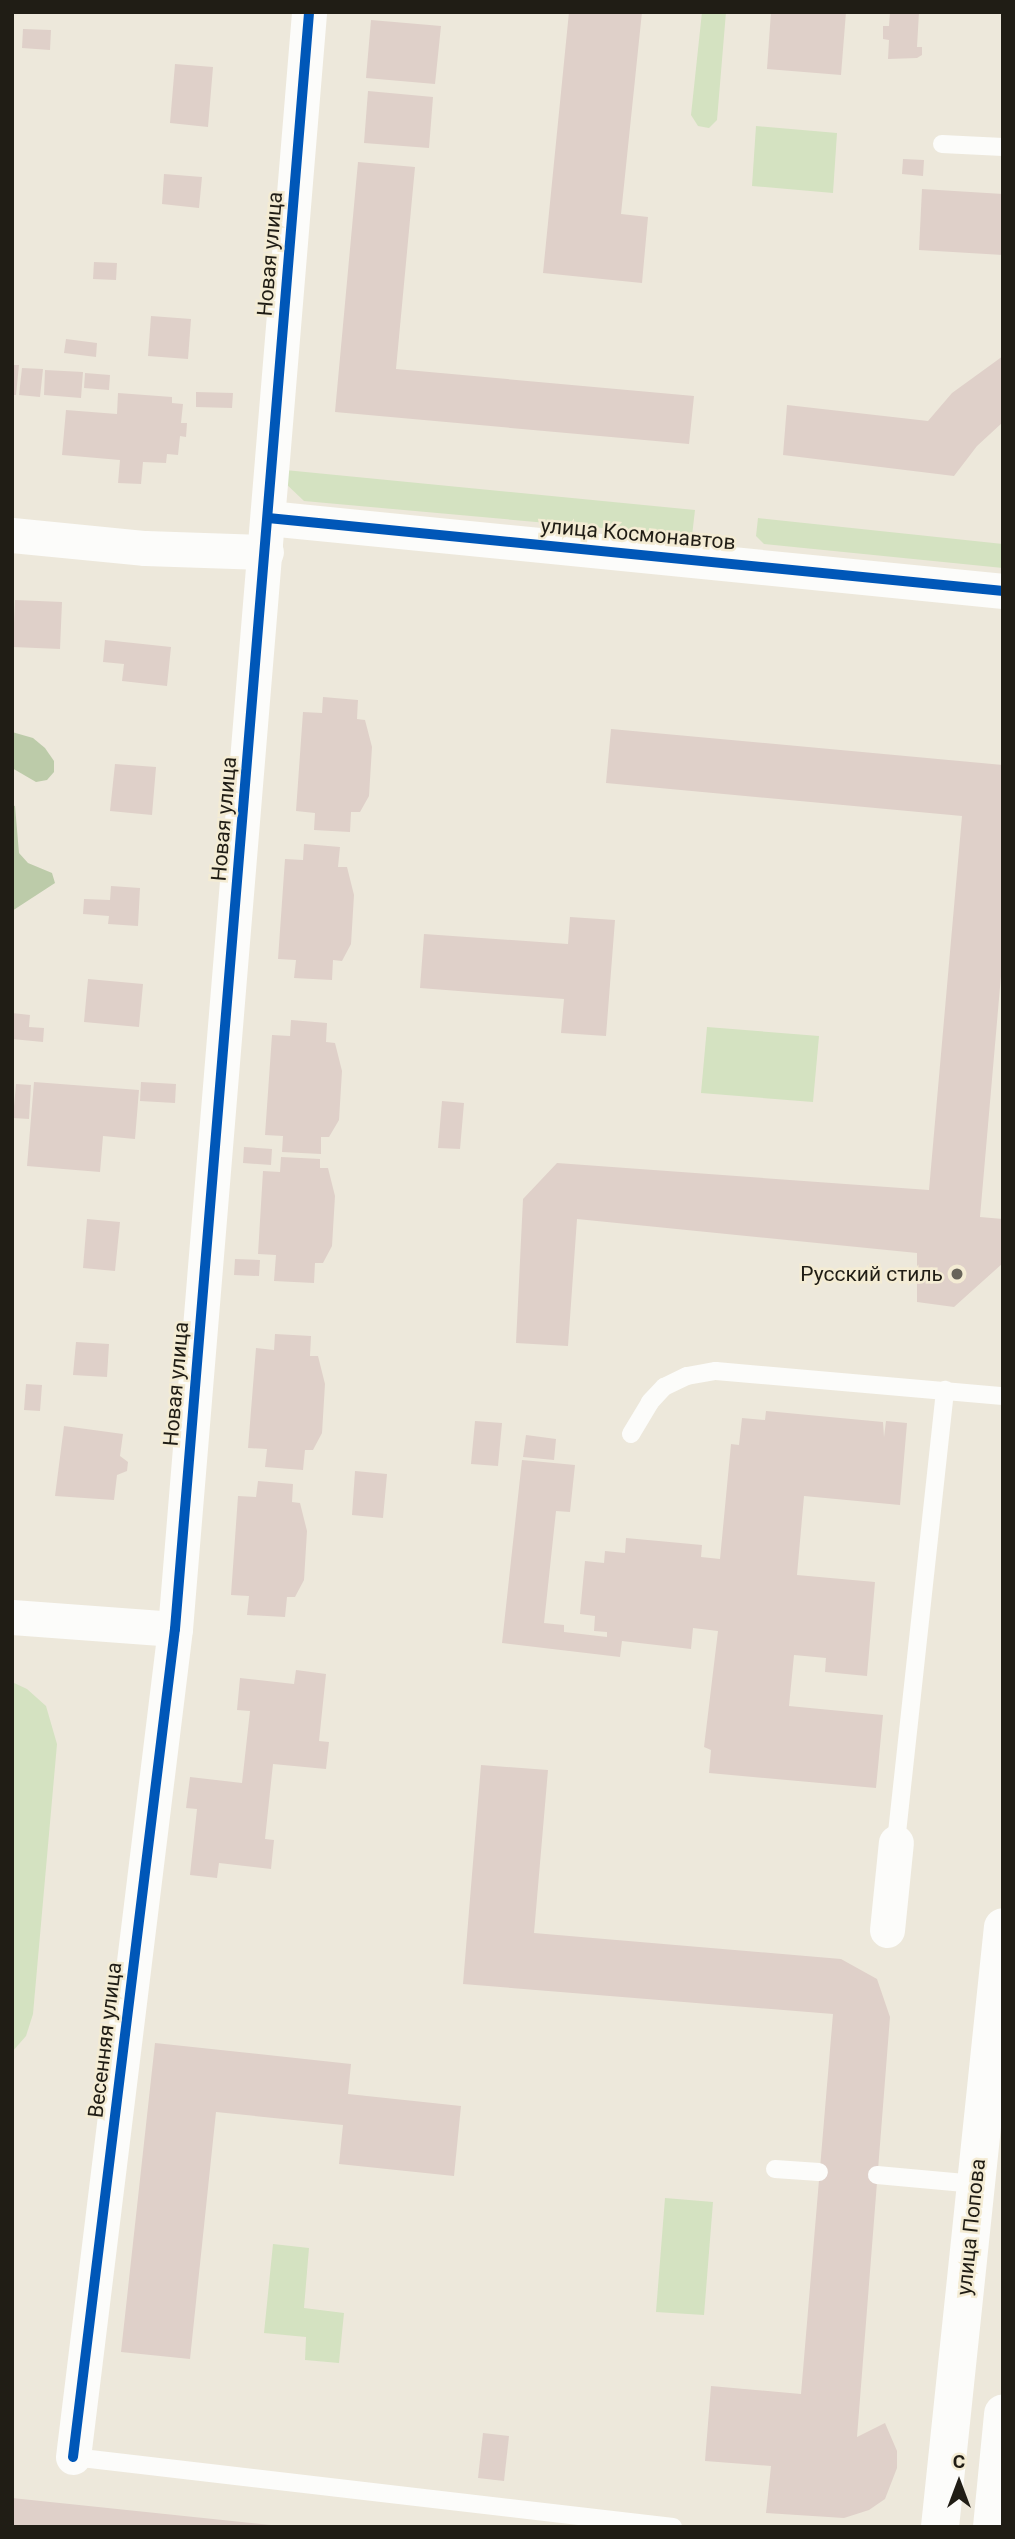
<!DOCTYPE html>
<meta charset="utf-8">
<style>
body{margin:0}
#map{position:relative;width:1015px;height:2539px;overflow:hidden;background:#ede8db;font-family:Roboto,sans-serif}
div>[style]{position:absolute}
.green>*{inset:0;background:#d4e2c1}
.forest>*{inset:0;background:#bccba9}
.building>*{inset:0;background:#dfd0c9}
.service>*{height:18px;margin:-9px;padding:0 9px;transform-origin:9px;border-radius:9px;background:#fcfcfa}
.minor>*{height:35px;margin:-17.5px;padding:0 17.5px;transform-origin:17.5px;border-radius:17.5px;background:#fcfcfa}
.secondary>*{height:38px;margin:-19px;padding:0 19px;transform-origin:19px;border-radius:19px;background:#fcfcfa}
.cycleway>*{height:10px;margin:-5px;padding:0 5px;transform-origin:5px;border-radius:5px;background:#0057b8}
.dots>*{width:19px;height:19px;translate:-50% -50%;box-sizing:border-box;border:4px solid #f4ecd4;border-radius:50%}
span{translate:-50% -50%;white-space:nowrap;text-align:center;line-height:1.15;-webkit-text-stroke:5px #f4ecd4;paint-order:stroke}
.street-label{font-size:21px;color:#201d15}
.poi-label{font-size:21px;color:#201d15}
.right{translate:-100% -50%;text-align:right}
.frame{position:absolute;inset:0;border:14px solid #201d15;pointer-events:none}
.north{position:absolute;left:924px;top:2448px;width:70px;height:70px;-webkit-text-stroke:5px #f4ecd4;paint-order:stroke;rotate:0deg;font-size:19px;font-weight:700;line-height:28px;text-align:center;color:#201d15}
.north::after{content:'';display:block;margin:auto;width:24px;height:32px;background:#201d15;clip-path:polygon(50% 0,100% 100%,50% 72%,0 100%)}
</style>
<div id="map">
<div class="green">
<div style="clip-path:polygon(702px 12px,726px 12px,717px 120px,709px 128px,698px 126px,691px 115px)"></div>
<div style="clip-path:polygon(756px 126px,837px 133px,833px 193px,752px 186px)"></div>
<div style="clip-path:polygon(285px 470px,695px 510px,692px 536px,304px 501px,283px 481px)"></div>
<div style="clip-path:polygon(758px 518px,1003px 544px,1003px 568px,764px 544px,756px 536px)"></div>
<div style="clip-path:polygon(707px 1027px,819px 1036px,813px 1102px,701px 1093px)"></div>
<div style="clip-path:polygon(12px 1682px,27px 1689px,46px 1706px,57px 1744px,33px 2014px,26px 2036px,12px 2052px)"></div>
<div style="clip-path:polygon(665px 2198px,713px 2202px,704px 2315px,656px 2312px)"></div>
<div style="clip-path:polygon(273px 2244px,309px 2248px,304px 2308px,344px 2313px,339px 2363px,305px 2360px,306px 2337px,264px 2333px)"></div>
</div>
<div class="forest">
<div style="clip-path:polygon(12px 732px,33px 738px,45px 748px,54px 761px,54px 772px,47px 780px,36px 782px,12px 768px)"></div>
<div style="clip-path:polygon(12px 805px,15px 806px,19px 853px,28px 863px,52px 873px,55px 883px,12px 911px)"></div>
</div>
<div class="building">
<div style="clip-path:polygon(569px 12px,642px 12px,621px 214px,648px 217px,642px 283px,543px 273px)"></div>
<div style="clip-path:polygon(771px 12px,846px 12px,841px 75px,767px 69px)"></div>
<div style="clip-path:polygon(890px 12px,919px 12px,917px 47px,922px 47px,922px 55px,917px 58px,888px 59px,889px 40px,883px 39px,883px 26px,889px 26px)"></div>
<div style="clip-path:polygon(371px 20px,441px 26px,435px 84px,366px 78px)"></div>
<div style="clip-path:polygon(23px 29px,51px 30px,50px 50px,22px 48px)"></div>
<div style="clip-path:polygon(175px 64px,213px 67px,208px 127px,170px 123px)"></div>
<div style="clip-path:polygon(368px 91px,433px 97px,429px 148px,364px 143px)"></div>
<div style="clip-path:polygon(903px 159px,924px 160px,923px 176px,902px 174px)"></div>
<div style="clip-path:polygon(358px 162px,415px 167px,396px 369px,694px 396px,689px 444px,335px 412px)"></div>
<div style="clip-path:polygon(164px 174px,202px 177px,199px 208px,162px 204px)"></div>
<div style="clip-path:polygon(922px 189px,1003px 194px,1003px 255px,919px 250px)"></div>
<div style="clip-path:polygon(94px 262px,117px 263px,116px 280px,93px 279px)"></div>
<div style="clip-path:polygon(151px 316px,191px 319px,188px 359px,148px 356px)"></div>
<div style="clip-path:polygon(66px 339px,97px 343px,96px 357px,64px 353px)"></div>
<div style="clip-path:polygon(1003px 356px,1003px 422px,977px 446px,954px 476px,783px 455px,787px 405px,928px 421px,952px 393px)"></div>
<div style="clip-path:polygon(12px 365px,19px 365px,16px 395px,12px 395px)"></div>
<div style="clip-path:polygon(22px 368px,43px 369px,40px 397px,19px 395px)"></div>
<div style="clip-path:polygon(45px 370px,83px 372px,81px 398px,44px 395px)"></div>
<div style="clip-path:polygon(85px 373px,110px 375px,109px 390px,84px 388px)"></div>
<div style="clip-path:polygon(196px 392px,233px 393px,232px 408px,196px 407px)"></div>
<div style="clip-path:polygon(118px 393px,172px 397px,172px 403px,183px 404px,181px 423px,187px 423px,186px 437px,180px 436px,178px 455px,167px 454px,166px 463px,143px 462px,141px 484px,118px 483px,120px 460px,62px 455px,66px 410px,117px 414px)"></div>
<div style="clip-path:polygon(15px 600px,62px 602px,60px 649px,13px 647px)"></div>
<div style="clip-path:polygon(105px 640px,171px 647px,167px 686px,122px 681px,124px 664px,103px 662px)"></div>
<div style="clip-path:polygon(323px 697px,358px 700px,357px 719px,365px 720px,372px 747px,369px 796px,360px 812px,351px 812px,350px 832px,314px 830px,315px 813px,296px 811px,303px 712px,322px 713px)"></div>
<div style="clip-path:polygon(611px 729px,1003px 765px,1003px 953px,980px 1217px,1003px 1219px,1003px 1263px,954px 1307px,917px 1302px,917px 1253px,577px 1219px,568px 1346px,516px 1343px,523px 1199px,557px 1163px,929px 1190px,962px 816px,606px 783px)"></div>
<div style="clip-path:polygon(115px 764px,156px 767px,152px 815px,110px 811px)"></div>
<div style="clip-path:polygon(304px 844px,340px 847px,338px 867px,347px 867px,354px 895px,351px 944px,342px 961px,333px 960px,332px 980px,294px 978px,296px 960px,278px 959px,285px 859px,303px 860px)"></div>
<div style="clip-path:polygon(111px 886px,140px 888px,138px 926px,108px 924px,109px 916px,83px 914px,84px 899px,110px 900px)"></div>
<div style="clip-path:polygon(570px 917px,615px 920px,606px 1036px,561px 1033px,564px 999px,420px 988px,424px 934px,568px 944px)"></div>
<div style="clip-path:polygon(88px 979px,143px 984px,139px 1027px,84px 1022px)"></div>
<div style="clip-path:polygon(12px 1013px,30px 1015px,29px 1027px,44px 1028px,43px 1042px,12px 1039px)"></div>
<div style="clip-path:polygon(291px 1020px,327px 1023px,326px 1042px,335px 1043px,342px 1071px,339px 1120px,329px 1137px,321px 1137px,321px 1154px,282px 1152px,283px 1136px,265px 1135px,272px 1035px,290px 1036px)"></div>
<div style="clip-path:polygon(34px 1082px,139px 1090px,135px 1139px,103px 1136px,100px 1172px,27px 1166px)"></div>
<div style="clip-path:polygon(141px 1082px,176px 1084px,175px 1103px,140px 1101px)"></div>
<div style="clip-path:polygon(16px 1084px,31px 1085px,29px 1119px,13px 1118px)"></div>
<div style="clip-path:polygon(442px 1101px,464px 1103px,460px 1149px,438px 1148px)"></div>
<div style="clip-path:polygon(244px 1147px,272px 1149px,271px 1165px,243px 1163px)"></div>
<div style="clip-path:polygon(281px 1157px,320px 1159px,320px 1168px,328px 1168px,335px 1196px,332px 1246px,323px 1263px,315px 1263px,314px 1283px,274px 1281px,276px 1255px,258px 1254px,263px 1171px,280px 1172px)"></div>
<div style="clip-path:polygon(87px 1219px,120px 1222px,115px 1271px,83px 1268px)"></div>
<div style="clip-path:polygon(235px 1259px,260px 1260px,259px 1276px,234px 1275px)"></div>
<div style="clip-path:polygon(275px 1334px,311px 1336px,310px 1356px,318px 1356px,325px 1384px,322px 1433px,313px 1450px,305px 1450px,303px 1470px,265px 1467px,267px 1449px,248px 1448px,256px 1348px,274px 1350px)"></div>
<div style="clip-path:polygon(76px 1342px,109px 1344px,107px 1377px,73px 1375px)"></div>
<div style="clip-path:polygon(26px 1384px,42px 1385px,40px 1411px,24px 1410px)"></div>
<div style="clip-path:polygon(766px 1411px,883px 1422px,884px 1437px,886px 1421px,907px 1423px,900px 1505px,804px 1496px,797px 1575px,875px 1582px,867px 1676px,825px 1672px,826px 1658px,794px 1655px,789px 1706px,883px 1715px,876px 1788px,709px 1773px,711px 1750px,704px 1747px,718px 1631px,693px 1628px,691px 1649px,622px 1641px,620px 1657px,502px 1643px,522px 1460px,575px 1465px,570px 1512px,556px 1511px,544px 1623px,564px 1625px,564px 1632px,607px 1637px,607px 1632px,594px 1631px,595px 1616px,580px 1614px,585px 1561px,604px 1563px,605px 1551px,625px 1553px,626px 1538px,702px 1545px,701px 1557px,720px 1559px,731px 1444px,739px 1445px,742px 1418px,765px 1420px)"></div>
<div style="clip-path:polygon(475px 1421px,502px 1423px,498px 1466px,471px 1464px)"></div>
<div style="clip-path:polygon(64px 1426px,123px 1434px,120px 1456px,128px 1462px,127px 1471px,117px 1475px,114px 1500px,55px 1496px)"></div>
<div style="clip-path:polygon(526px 1435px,556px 1439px,554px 1460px,523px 1457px)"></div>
<div style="clip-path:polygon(355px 1471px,387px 1474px,383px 1518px,352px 1515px)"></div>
<div style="clip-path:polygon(258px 1481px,293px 1484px,292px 1502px,300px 1503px,307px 1531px,304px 1580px,295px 1597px,287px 1597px,285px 1617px,247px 1615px,249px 1596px,231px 1595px,238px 1496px,256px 1497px)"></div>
<div style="clip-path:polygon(296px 1670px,326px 1674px,319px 1741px,329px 1742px,326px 1769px,273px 1764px,265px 1839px,274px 1840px,271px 1869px,219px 1863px,217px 1878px,190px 1875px,197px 1809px,186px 1808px,190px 1777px,242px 1783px,250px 1711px,237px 1710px,240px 1678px,294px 1684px)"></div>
<div style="clip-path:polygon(481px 1765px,548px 1770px,534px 1933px,841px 1959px,877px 1979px,890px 2017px,857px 2437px,885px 2423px,897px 2451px,897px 2468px,885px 2499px,869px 2510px,844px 2518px,766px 2513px,771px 2466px,705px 2461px,711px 2386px,801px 2394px,833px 2014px,463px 1984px)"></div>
<div style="clip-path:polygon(155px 2043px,351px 2064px,348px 2094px,461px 2106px,454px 2176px,339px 2164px,343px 2125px,216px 2112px,190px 2359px,121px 2352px)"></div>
<div style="clip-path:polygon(483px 2433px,509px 2436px,504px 2481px,478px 2478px)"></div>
<div style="clip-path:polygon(12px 2498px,271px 2525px,271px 2527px,12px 2527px)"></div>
</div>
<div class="service">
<div style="left:942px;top:144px;width:61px;rotate:2.8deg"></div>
<div style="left:631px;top:1434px;width:37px;rotate:-59deg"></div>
<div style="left:650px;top:1402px;width:21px;rotate:-47deg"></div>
<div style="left:664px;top:1387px;width:25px;rotate:-26deg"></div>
<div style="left:687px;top:1376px;width:29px;rotate:-10deg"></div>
<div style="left:716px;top:1371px;width:288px;rotate:5deg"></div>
<div style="left:896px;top:1842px;width:455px;rotate:-83.8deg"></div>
<div style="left:775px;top:2169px;width:44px;rotate:3.9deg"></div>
<div style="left:877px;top:2175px;width:99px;rotate:5.2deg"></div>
<div style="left:73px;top:2457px;width:604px;rotate:6.65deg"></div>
</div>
<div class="minor">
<div style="left:268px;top:518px;width:739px;rotate:5.67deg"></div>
<div style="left:12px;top:535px;width:134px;rotate:5.6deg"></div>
<div style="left:145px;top:548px;width:121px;rotate:1.9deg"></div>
<div style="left:12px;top:1617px;width:163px;rotate:4.2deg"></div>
<div style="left:887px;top:1930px;width:88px;rotate:-84.2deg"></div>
<div style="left:73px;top:2457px;width:834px;rotate:-82.98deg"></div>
<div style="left:175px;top:1629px;width:1623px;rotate:-85.26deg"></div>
</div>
<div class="secondary">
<div style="left:940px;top:2527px;width:603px;rotate:-84.01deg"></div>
<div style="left:992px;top:2527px;width:114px;rotate:-84.4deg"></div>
</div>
<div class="cycleway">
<div style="left:268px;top:518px;width:739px;rotate:5.67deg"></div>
<div style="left:73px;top:2457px;width:834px;rotate:-82.98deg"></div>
<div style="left:175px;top:1629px;width:1623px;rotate:-85.26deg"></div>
</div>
<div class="dots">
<div style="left:957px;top:1274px;background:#68645a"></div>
</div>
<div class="street-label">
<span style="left:270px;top:254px;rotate:-85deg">Новая улица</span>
<span style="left:638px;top:534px;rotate:5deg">улица Космонавтов</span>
<span style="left:224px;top:819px;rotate:-85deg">Новая улица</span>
<span style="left:176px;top:1384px;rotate:-85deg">Новая улица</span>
<span style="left:105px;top:2040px;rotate:-83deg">Весенняя улица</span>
<span style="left:971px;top:2227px;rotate:-84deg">улица Попова</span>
</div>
<div class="poi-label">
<span class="right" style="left:943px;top:1274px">Русский стиль</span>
</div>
<div class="frame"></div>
<div class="north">С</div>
</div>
